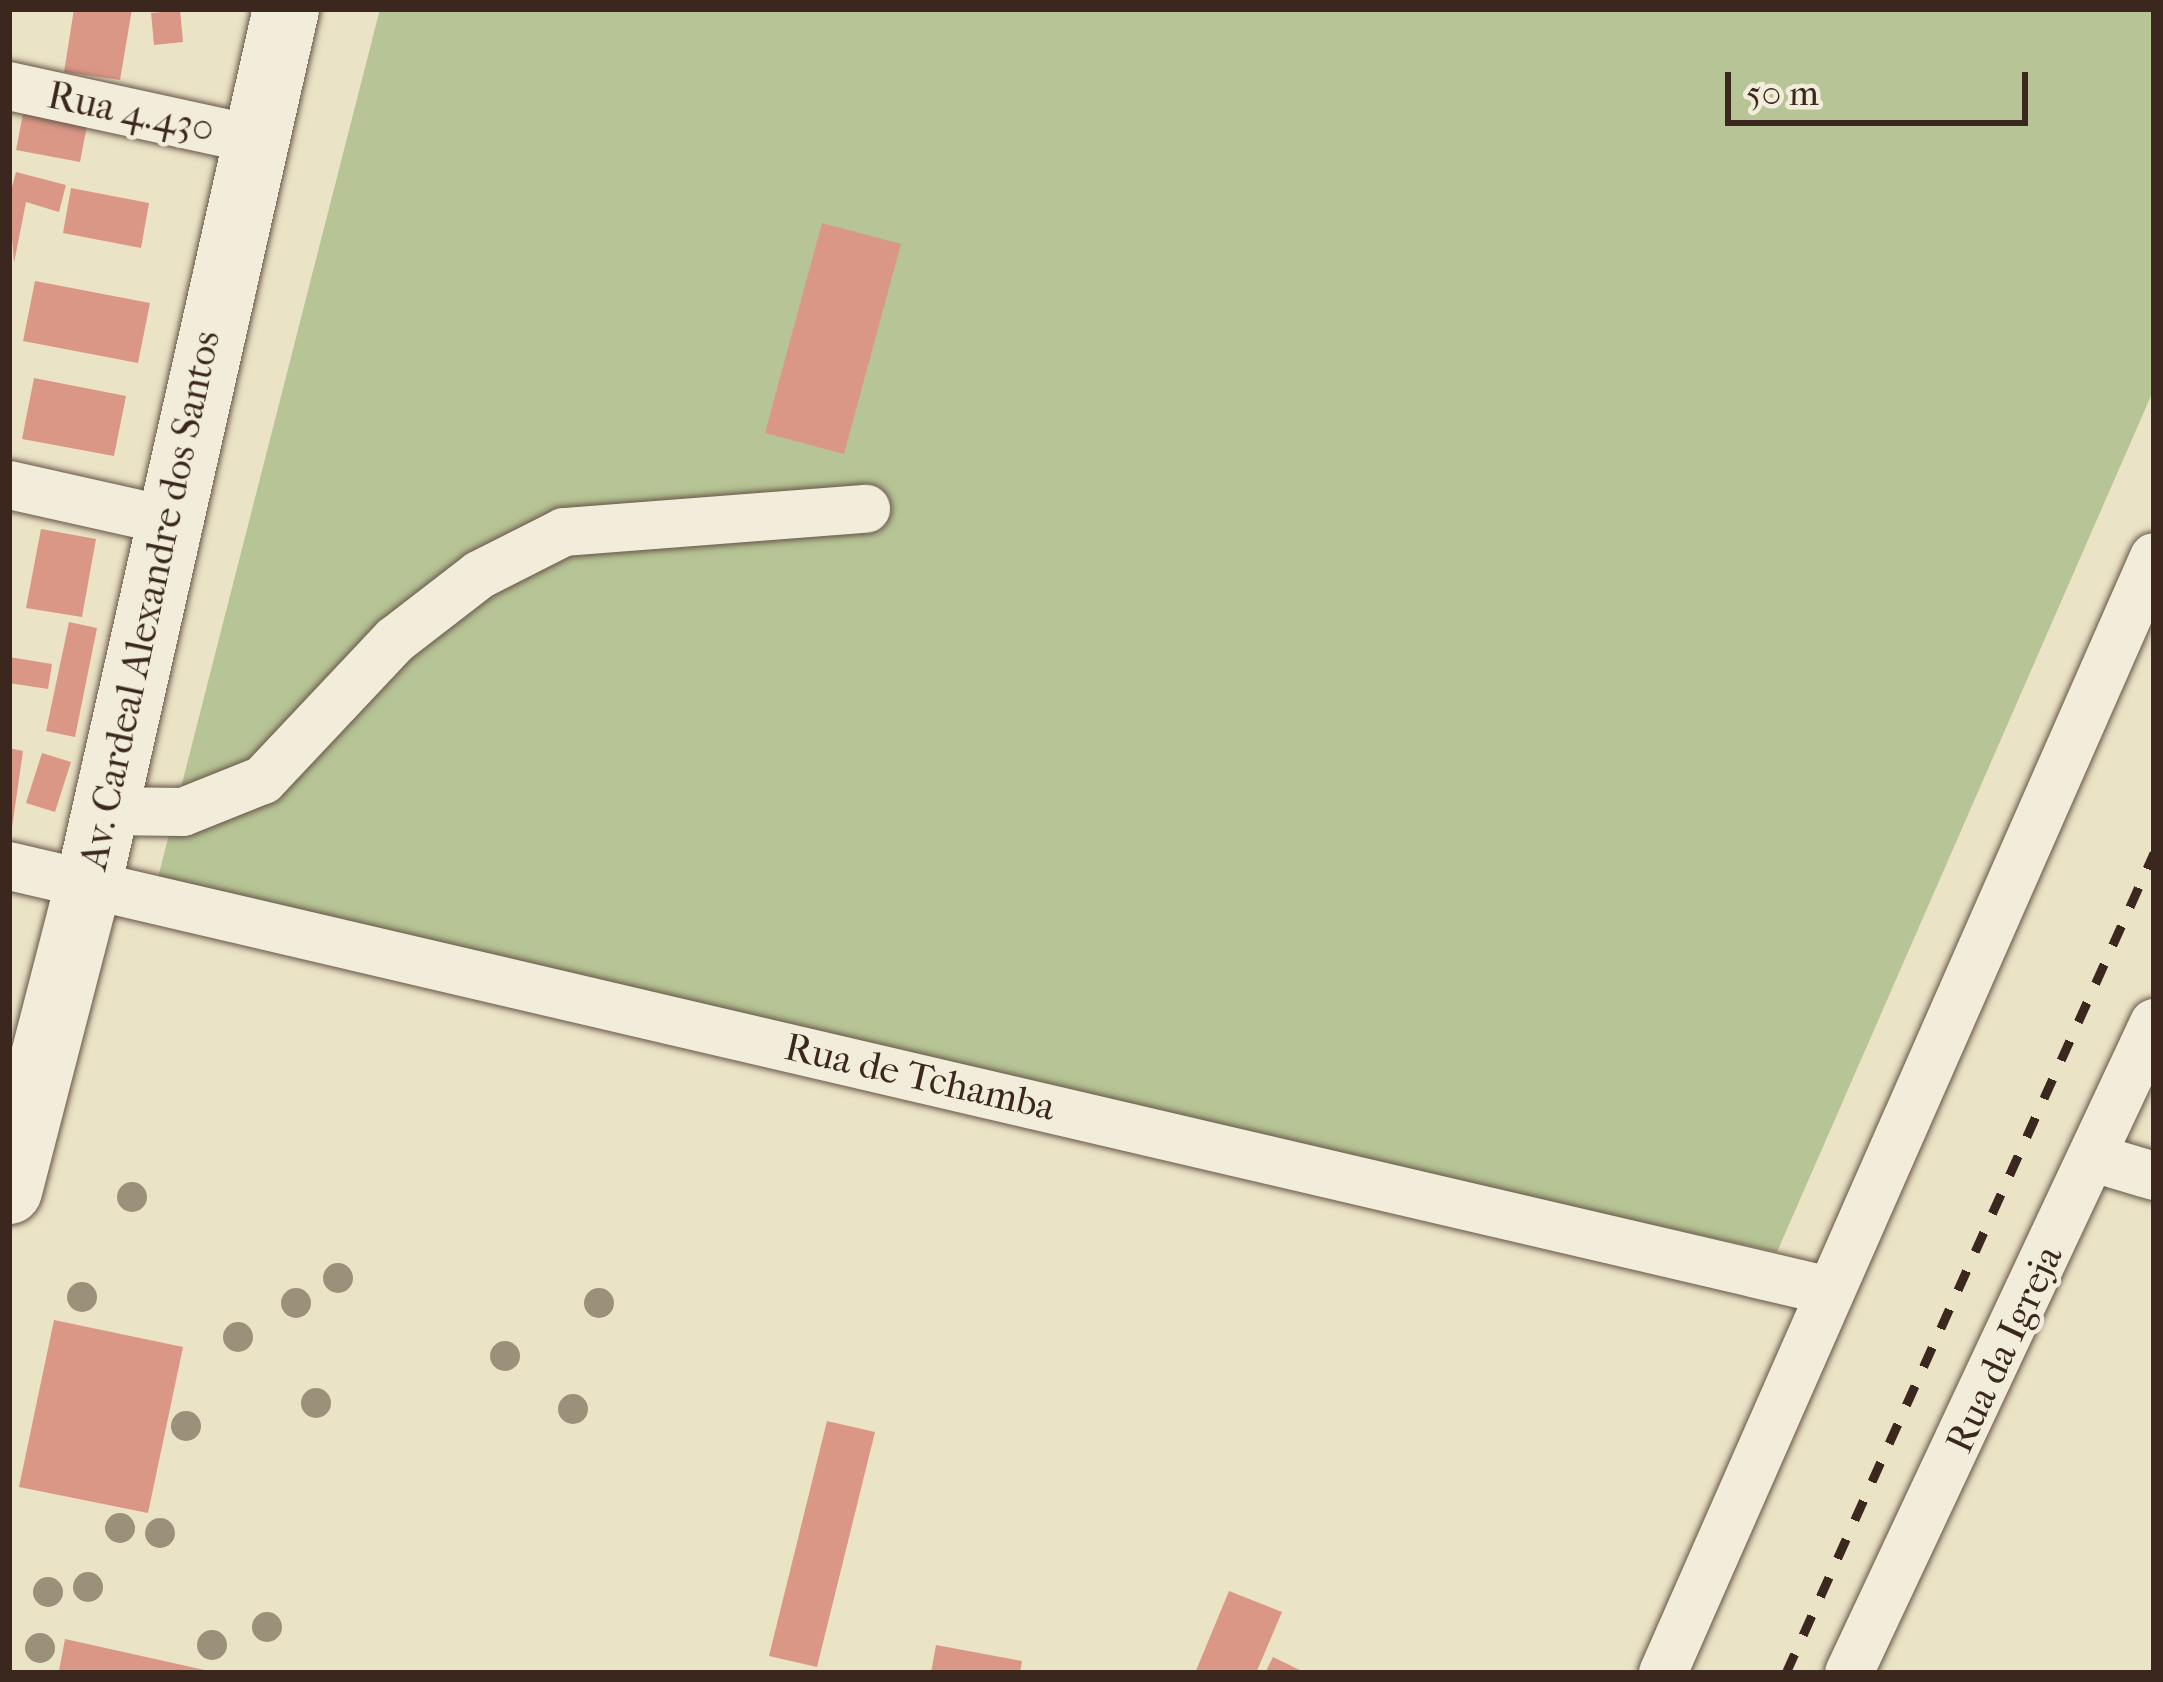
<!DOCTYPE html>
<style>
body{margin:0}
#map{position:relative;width:2163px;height:1682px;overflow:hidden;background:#ebe3c6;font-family:"IM FELL French Canon",serif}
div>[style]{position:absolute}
.green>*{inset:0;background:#b7c495}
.building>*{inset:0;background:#db9786}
.roads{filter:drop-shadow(0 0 3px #675648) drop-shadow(0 0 3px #675648)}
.minor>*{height:48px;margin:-24px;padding:0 24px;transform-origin:24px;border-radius:24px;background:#f2edda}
.secondary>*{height:66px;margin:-33px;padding:0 33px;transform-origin:33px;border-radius:33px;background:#f2edda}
.rail>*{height:9px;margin-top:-4.5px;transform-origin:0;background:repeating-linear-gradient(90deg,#3b271e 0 21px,transparent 0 42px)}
.trees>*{width:30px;height:30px;margin:-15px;border-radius:50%;background:#9b917a}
span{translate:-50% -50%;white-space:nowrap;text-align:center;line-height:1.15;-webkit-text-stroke:9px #f2edda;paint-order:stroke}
.street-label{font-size:39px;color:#3b271e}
.frame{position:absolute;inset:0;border:12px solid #3b271e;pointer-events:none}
.scale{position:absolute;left:1725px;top:72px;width:303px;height:54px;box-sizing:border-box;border:6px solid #3b271e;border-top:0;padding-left:15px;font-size:36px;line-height:42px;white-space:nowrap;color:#3b271e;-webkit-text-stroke:9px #f2edda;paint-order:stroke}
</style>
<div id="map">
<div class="green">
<div style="clip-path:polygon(380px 9px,2154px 9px,2154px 389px,1777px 1252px,153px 897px)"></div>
</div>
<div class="building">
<div style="clip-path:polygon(74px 9px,132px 9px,120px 80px,64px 72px)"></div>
<div style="clip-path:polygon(180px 10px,183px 42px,154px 45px,151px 13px)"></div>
<div style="clip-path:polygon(25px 103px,89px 115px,80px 162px,16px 150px)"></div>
<div style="clip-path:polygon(16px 172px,66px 185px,59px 212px,26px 202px,14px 263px,9px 198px)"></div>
<div style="clip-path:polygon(71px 188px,149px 203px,141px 248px,63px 233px)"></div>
<div style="clip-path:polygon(822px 223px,901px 244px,844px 454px,765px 433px)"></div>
<div style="clip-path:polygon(35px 281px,150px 303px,138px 363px,23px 341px)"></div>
<div style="clip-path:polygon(34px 378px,126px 396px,114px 456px,22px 439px)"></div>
<div style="clip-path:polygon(41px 529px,96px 539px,82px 617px,26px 608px)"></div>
<div style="clip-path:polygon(69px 622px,97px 628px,75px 737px,46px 731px)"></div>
<div style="clip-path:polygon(9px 657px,52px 664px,48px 689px,9px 683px)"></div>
<div style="clip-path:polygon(9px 748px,23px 751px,12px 828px,9px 827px)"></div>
<div style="clip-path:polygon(42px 753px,71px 762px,55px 812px,26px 803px)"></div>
<div style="clip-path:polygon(54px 1320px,183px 1347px,148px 1513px,19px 1487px)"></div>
<div style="clip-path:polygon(827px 1421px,875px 1432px,817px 1667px,769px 1656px)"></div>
<div style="clip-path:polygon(1229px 1591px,1282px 1612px,1256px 1673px,1195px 1673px)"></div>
<div style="clip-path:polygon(65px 1639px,209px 1671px,209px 1673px,59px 1671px)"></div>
<div style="clip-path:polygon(936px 1645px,1022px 1661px,1020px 1673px,931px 1673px)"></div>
<div style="clip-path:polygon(1273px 1657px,1306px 1673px,1265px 1673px)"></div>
</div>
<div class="roads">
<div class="minor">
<div style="left:9px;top:86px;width:249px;rotate:12.3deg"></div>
<div style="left:9px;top:485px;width:161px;rotate:12.6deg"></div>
<div style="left:104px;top:811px;width:79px;rotate:0.7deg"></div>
<div style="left:183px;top:812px;width:86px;rotate:-21.8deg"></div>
<div style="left:263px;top:780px;width:192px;rotate:-46.7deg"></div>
<div style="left:395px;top:640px;width:106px;rotate:-37.7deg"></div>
<div style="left:479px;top:575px;width:95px;rotate:-26.8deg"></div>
<div style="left:564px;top:532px;width:303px;rotate:-4.4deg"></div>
<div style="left:9px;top:866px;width:1869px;rotate:13.14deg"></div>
<div style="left:2094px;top:1158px;width:63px;rotate:16.7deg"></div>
<div style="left:1663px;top:1673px;width:1219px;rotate:-66.25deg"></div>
<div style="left:1849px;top:1673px;width:718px;rotate:-64.86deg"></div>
</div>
<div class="secondary">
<div style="left:9px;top:1191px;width:319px;rotate:-75.5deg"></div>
<div style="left:89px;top:882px;width:895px;rotate:-77.28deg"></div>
</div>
</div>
<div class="rail">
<div style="left:1786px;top:1673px;width:899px;rotate:-65.83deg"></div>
</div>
<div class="trees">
<div style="left:132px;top:1197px"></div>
<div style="left:338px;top:1278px"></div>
<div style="left:82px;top:1297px"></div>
<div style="left:296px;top:1303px"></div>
<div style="left:599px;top:1303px"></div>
<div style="left:238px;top:1337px"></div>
<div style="left:505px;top:1356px"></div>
<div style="left:316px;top:1403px"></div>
<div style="left:573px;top:1409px"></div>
<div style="left:186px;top:1426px"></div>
<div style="left:120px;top:1528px"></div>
<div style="left:160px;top:1533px"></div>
<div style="left:88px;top:1587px"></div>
<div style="left:48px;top:1592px"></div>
<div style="left:267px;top:1627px"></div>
<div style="left:212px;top:1645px"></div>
<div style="left:40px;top:1648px"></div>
</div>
<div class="street-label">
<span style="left:131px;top:112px;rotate:12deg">Rua 4.430</span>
<span style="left:150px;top:600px;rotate:-78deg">Av. Cardeal Alexandre dos Santos</span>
<span style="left:920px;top:1077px;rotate:13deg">Rua de Tchamba</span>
<span style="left:2004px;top:1349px;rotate:-65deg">Rua da Igreja</span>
</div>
<div class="frame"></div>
<div class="scale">50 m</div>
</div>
